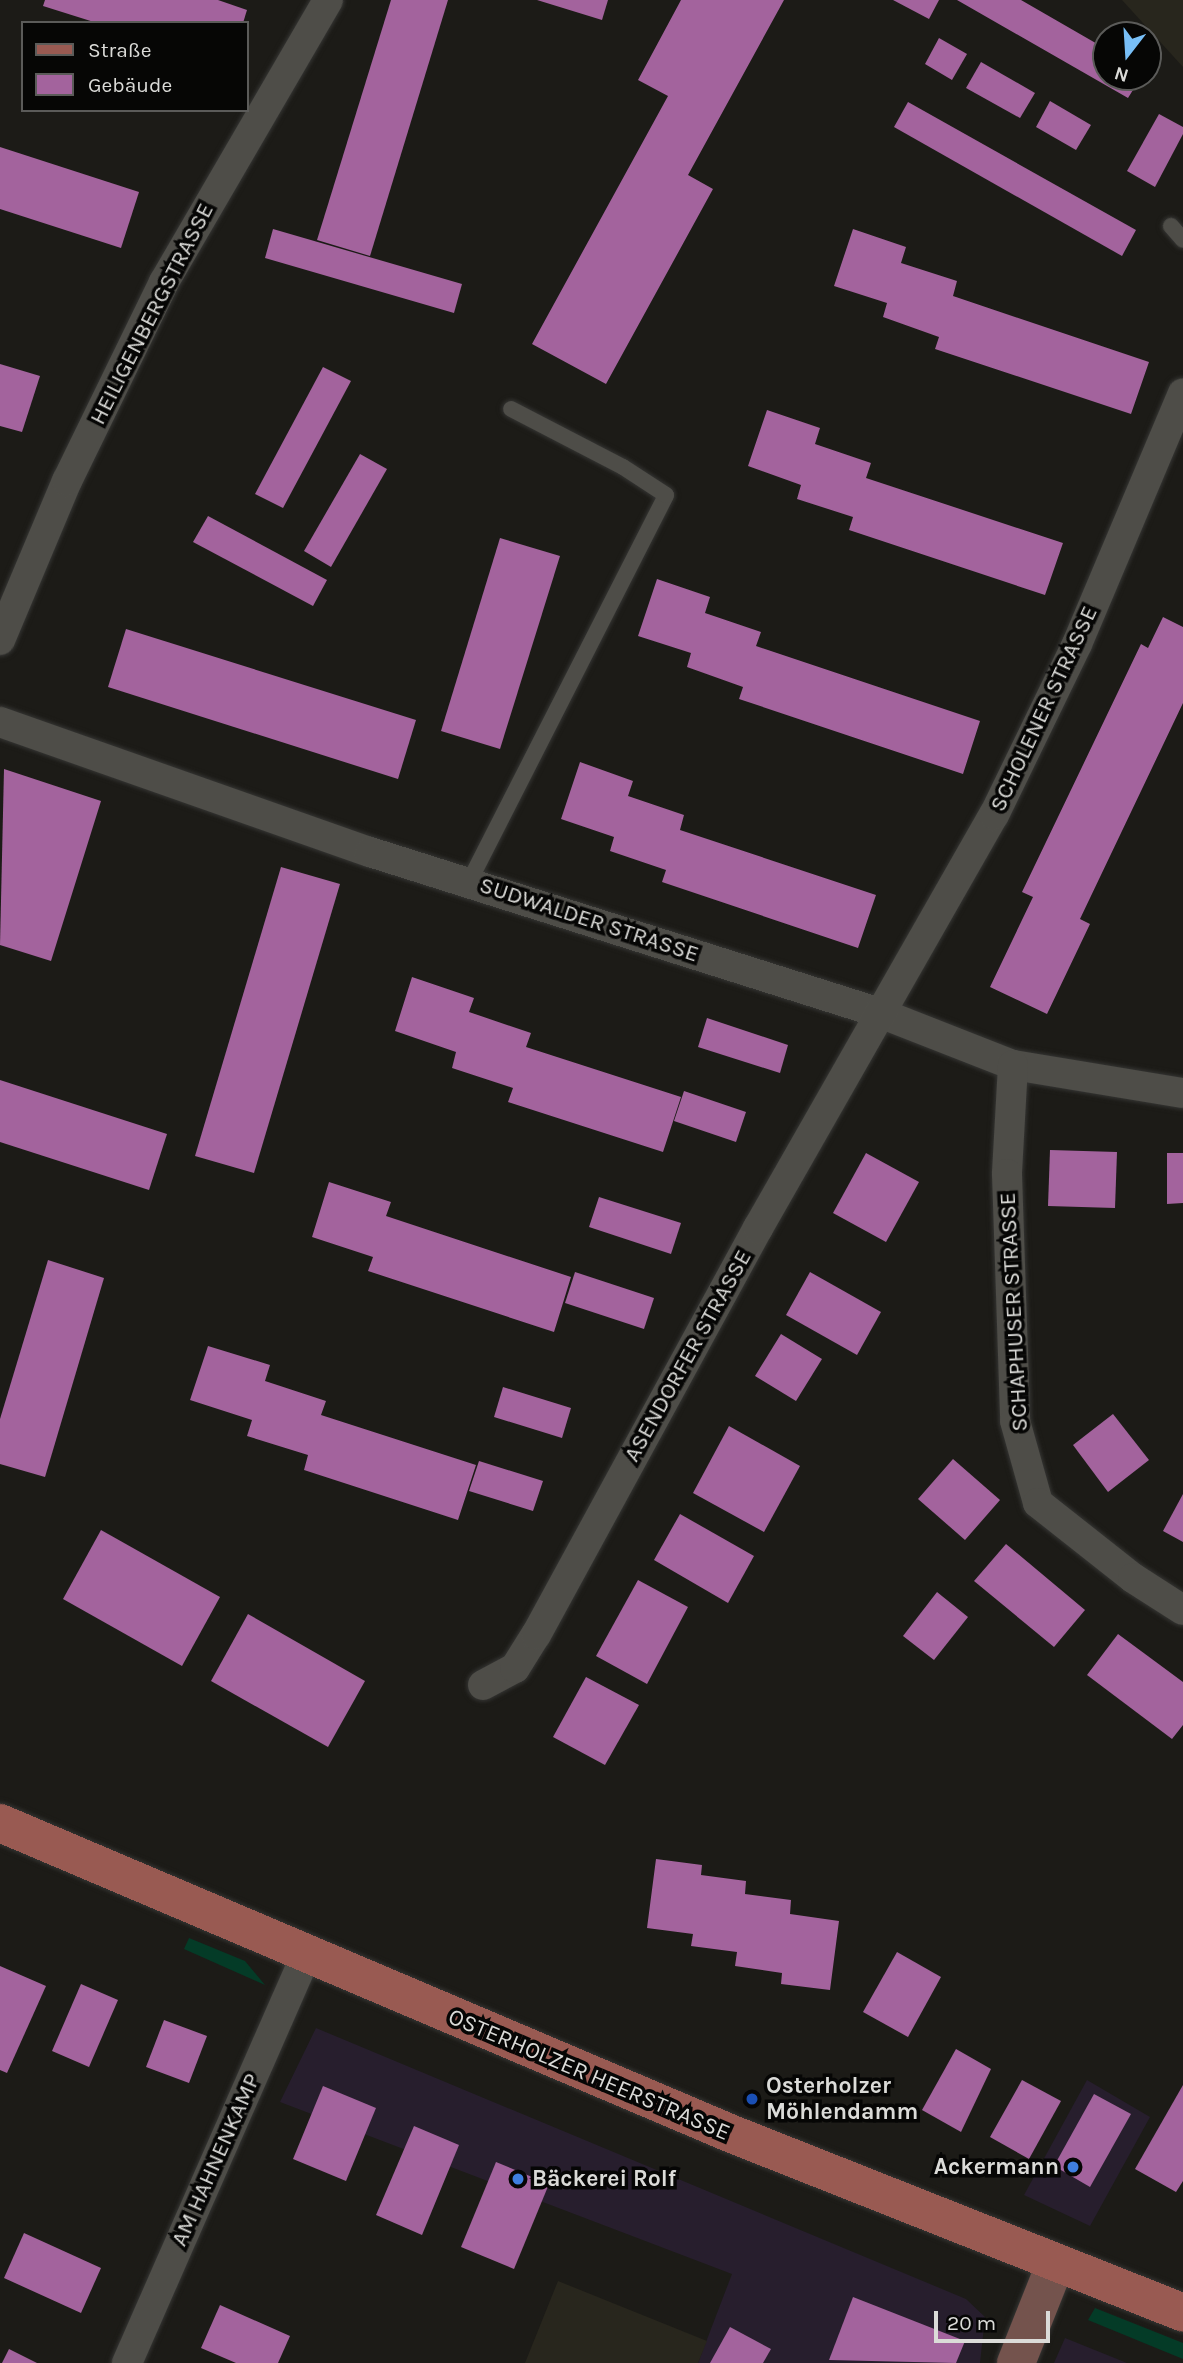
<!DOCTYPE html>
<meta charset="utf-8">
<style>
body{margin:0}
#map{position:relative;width:1183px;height:2363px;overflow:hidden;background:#1c1b17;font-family:Karla,sans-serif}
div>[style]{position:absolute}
.commercial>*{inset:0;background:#271e2d}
.built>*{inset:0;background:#28261d}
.green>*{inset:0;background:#043b27}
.building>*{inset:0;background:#a3639d}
.roads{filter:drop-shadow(0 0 2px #353533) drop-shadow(0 0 2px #353533)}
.lane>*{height:16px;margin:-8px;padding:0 8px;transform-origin:8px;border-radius:8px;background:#4e4d48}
.street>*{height:30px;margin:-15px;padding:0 15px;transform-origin:15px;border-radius:15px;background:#4e4d48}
.secondary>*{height:38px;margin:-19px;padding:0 19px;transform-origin:19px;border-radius:19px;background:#74534d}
.primary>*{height:38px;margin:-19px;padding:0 19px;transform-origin:19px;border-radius:19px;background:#995a52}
.dots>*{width:19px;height:19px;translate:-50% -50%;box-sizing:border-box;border:4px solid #060605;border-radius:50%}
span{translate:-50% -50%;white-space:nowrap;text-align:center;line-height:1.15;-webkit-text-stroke:7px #060605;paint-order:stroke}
.street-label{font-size:23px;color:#dbdbd8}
.poi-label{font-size:23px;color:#dbdbd8;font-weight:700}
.left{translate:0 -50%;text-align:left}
.right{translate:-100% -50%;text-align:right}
.legend{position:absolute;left:21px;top:21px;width:228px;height:91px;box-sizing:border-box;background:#060605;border:2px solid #5b5b59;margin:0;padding:9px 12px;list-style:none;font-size:21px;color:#dbdbd8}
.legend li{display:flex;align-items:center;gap:14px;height:35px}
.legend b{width:35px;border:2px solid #5b5b59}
.north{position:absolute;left:1092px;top:21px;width:70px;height:70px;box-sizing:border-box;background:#060605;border:2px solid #5b5b59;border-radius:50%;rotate:197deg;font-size:19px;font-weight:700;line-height:28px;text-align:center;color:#dbdbd8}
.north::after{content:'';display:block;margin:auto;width:24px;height:32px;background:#78bff7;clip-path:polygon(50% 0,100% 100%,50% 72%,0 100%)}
.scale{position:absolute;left:934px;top:2311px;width:116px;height:32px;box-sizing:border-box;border:4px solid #dbdbd8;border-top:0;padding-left:9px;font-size:21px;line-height:24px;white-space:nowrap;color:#dbdbd8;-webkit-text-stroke:5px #060605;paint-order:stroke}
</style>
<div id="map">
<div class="commercial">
<div style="clip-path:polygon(316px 2028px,966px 2299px,985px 2317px,980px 2363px,698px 2363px,732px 2274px,280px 2102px)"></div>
<div style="clip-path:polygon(1087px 2080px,1150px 2117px,1090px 2226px,1024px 2195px)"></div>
<div style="clip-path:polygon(1065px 2338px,1127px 2363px,1054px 2363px)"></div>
</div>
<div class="built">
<div style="clip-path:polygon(1122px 0,1183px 0,1183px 67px)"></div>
<div style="clip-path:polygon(558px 2281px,707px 2341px,698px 2363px,525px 2363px)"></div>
</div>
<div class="green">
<div style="clip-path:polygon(189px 1938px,245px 1961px,265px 1985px,184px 1949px)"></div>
<div style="clip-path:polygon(1095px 2308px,1183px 2343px,1183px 2359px,1088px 2320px)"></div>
</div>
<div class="building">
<div style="clip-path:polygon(45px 0,218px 0,247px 10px,243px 23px,97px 23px,43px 6px)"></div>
<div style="clip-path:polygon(391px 0,448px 0,370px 256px,317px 240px)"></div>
<div style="clip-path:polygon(537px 0,608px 0,602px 20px)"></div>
<div style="clip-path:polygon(681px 0,784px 0,688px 175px,713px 189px,606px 384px,532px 344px,668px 96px,638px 80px)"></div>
<div style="clip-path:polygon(893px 0,939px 0,929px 19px)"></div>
<div style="clip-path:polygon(957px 0,1021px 0,1106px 49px,1106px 77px,1141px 77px,1128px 98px)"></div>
<div style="clip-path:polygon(939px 38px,967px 54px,952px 80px,925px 64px)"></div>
<div style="clip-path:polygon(981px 62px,1035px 93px,1020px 118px,966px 88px)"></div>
<div style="clip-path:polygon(1050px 101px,1091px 125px,1076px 150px,1036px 127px)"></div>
<div style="clip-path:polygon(908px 102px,1136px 230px,1122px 256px,894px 127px)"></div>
<div style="clip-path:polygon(1159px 114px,1183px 127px,1183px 134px,1155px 187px,1127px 171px)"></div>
<div style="clip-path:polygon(0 147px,139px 192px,121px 248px,0 209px)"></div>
<div style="clip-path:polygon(273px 229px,462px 284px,454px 313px,265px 258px)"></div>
<div style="clip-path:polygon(853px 229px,906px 247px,901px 263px,957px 281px,953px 296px,1149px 362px,1131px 414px,935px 349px,939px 337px,883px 317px,887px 303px,834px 286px)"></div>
<div style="clip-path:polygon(0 364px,40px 376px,22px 432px,0 426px)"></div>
<div style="clip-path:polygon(323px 367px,351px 381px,283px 508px,255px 494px)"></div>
<div style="clip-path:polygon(767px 410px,820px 428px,815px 444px,871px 463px,866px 478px,1063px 543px,1045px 595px,849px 530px,853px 517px,797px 499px,801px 485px,748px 466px)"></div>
<div style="clip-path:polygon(360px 454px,387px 469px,331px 567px,304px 551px)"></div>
<div style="clip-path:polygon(208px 516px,327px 580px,313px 606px,193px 542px)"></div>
<div style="clip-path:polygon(500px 538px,560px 556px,500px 749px,441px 731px)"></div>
<div style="clip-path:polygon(657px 579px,710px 597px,705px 613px,761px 632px,756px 646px,980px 721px,963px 774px,739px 699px,743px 687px,687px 667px,691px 653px,638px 636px)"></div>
<div style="clip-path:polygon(1163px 617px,1183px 627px,1183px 703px,1080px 919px,1090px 924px,1047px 1014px,990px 987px,1033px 897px,1022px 892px,1141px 644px,1148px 648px)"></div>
<div style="clip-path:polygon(126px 629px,416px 720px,398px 779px,108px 687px)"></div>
<div style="clip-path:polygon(580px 762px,633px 781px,628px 796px,684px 815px,680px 830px,876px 895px,858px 948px,662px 882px,666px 870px,610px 851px,614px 837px,561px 819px)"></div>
<div style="clip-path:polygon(4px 769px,101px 801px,51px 961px,0 945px)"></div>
<div style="clip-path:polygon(281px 867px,340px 884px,254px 1173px,195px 1156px)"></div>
<div style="clip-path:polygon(412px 977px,474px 998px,469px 1012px,531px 1033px,526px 1047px,681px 1097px,663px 1152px,508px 1102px,513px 1088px,452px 1068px,456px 1052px,395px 1031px)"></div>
<div style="clip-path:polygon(707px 1018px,788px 1045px,780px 1073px,698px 1047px)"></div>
<div style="clip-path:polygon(0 1080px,167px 1134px,149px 1190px,0 1142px)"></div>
<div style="clip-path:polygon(684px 1091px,746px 1112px,736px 1142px,674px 1121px)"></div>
<div style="clip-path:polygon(1050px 1150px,1117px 1152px,1115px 1208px,1048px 1206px)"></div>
<div style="clip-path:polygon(866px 1153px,919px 1182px,886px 1242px,833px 1213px)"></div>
<div style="clip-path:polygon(1167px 1153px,1183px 1153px,1183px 1203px,1167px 1204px)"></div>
<div style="clip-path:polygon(329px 1182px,391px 1202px,386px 1216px,571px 1277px,554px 1332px,368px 1271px,373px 1257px,312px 1237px)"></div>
<div style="clip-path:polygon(599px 1197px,681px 1223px,671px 1254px,589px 1227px)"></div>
<div style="clip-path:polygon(48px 1260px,104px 1278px,45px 1477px,0 1464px,0 1419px)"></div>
<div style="clip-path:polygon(575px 1272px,654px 1298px,644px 1329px,565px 1303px)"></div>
<div style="clip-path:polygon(810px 1272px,881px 1312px,857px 1355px,786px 1315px)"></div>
<div style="clip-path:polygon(781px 1334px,822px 1359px,796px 1401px,755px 1376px)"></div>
<div style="clip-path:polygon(208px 1346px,270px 1365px,265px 1381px,326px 1401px,321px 1415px,476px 1465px,458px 1520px,304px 1470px,308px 1455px,247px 1436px,252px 1420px,190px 1400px)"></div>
<div style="clip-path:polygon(503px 1387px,571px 1408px,562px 1438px,494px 1417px)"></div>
<div style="clip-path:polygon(1113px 1414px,1149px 1460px,1108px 1492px,1073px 1445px)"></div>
<div style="clip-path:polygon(729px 1426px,800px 1466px,764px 1532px,693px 1493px)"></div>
<div style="clip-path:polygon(953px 1459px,1000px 1500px,965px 1540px,918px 1499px)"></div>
<div style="clip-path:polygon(479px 1461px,543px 1481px,533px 1511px,469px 1491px)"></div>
<div style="clip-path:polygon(1183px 1494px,1183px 1542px,1163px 1531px)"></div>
<div style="clip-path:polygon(680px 1514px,754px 1556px,728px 1603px,654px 1560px)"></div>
<div style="clip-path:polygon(101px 1530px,220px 1597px,182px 1666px,63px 1599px)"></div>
<div style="clip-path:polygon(1006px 1544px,1085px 1610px,1054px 1647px,974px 1581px)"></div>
<div style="clip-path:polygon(638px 1580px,688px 1607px,647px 1684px,596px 1656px)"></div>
<div style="clip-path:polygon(937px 1592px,968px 1617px,934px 1660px,903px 1636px)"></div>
<div style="clip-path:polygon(248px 1614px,365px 1681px,328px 1747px,211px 1681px)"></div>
<div style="clip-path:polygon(1118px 1634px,1183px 1682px,1183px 1725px,1172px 1739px,1087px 1675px)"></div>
<div style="clip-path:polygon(586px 1677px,639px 1705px,605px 1765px,553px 1737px)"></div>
<div style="clip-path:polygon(656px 1859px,702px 1865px,701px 1875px,746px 1881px,745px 1894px,791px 1900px,790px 1914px,839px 1921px,830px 1990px,781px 1984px,782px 1973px,735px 1966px,737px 1952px,691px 1946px,693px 1934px,647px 1928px)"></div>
<div style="clip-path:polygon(897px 1952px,941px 1977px,908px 2037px,863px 2012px)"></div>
<div style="clip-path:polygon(0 1966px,46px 1986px,7px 2073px,0 2070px)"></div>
<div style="clip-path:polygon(81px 1984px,118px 2000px,89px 2067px,52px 2051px)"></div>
<div style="clip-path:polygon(164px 2020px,207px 2036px,189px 2083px,146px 2067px)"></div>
<div style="clip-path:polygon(956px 2049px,991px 2069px,961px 2132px,922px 2110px)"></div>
<div style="clip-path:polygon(1022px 2080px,1061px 2101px,1029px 2159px,990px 2137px)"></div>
<div style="clip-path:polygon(1183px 2085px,1183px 2181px,1176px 2192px,1135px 2169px)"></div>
<div style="clip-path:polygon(323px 2086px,376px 2108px,346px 2181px,293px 2159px)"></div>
<div style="clip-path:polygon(1094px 2094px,1131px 2114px,1090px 2187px,1054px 2166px)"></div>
<div style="clip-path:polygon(414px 2126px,459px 2145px,422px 2235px,376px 2215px)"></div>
<div style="clip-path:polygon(496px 2162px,549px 2184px,514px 2269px,461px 2247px)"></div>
<div style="clip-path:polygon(24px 2233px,101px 2268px,81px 2313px,4px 2278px)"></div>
<div style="clip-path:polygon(853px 2297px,965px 2341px,956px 2363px,829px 2360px)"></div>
<div style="clip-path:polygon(220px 2305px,290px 2336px,278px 2363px,236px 2363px,201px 2348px)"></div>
<div style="clip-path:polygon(730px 2327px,771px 2349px,763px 2363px,710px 2363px)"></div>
<div style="clip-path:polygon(9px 2349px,37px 2363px,2px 2363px)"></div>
</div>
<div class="roads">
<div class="lane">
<div style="left:1171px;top:226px;width:18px;rotate:49deg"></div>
<div style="left:469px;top:882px;width:434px;rotate:-63deg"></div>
<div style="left:666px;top:495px;width:51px;rotate:-146.9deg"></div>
<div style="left:623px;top:467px;width:126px;rotate:-152.6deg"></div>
</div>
<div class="street">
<div style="left:0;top:640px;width:173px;rotate:-67.2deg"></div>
<div style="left:67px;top:481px;width:221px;rotate:-64deg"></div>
<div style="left:164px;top:282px;width:326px;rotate:-59.8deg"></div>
<div style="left:0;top:722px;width:392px;rotate:19.4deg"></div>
<div style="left:370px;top:852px;width:535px;rotate:17.52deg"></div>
<div style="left:880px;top:1013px;width:143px;rotate:21.4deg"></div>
<div style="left:1013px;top:1065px;width:172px;rotate:9.4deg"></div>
<div style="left:1013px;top:1065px;width:109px;rotate:93.2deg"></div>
<div style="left:1007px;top:1174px;width:247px;rotate:88.1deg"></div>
<div style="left:1015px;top:1421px;width:85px;rotate:74.3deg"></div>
<div style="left:1038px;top:1503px;width:121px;rotate:38.3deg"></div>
<div style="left:1133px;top:1578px;width:59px;rotate:32.6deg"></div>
<div style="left:483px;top:1685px;width:36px;rotate:-28deg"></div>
<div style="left:515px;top:1668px;width:39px;rotate:-58deg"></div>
<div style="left:536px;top:1635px;width:464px;rotate:-61.4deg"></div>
<div style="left:758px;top:1228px;width:476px;rotate:-60.3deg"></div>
<div style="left:994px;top:815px;width:190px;rotate:-64.1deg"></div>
<div style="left:1077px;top:644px;width:272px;rotate:-67.1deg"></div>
<div style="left:127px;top:2363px;width:445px;rotate:-66.3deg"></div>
</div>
<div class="secondary">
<div style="left:1016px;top:2363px;width:105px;rotate:-68.3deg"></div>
</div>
<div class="primary">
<div style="left:0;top:1823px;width:795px;rotate:23.02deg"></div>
<div style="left:732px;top:2134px;width:485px;rotate:21.6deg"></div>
</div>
</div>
<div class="dots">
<div style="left:752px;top:2099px;background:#1a4fb4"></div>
<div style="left:1073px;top:2167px;background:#3f7fe0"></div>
<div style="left:518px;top:2179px;background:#3f7fe0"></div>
</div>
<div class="street-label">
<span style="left:152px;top:314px;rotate:-63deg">HEILIGENBERGSTRASSE</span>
<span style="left:1044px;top:709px;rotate:-65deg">SCHOLENER STRASSE</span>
<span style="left:589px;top:920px;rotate:18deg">SUDWALDER STRASSE</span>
<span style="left:1014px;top:1312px;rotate:-93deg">SCHAPHUSER STRASSE</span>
<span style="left:688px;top:1356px;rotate:-61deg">ASENDORFER STRASSE</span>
<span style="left:589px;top:2075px;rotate:23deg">OSTERHOLZER HEERSTRASSE</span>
<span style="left:216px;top:2160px;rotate:-66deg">AM HAHNENKAMP</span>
</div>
<div class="poi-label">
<span class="left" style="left:766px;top:2099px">Osterholzer<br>Möhlendamm</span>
<span class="right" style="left:1059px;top:2167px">Ackermann</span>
<span class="left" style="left:532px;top:2179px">Bäckerei Rolf</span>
</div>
<ul class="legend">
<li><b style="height:9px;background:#995a52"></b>Straße</li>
<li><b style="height:19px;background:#a3639d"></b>Gebäude</li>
</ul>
<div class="north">N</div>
<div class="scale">20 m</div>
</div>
